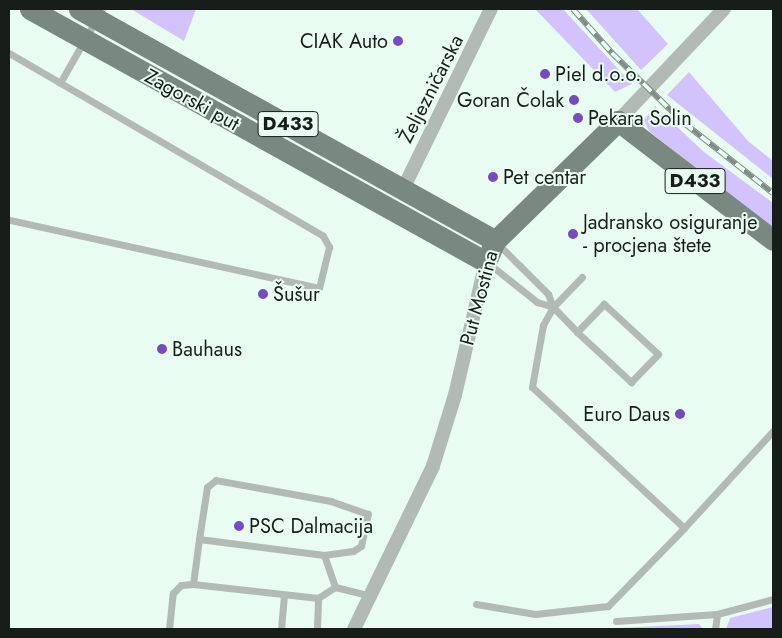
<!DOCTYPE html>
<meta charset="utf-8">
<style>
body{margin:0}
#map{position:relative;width:782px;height:638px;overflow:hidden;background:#e9fcf1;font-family:Jost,sans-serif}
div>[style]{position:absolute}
.green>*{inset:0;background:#d3c3fd}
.service>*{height:7px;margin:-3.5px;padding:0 3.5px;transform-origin:3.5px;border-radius:3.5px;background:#b2bab6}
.minor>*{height:14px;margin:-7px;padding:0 7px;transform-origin:7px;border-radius:7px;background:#b2bab6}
.primary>*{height:21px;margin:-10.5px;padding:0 10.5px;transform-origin:10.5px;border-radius:10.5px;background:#798880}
.rail>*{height:5.5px;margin-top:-2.75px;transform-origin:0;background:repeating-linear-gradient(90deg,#e9fcf1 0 11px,#808d86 0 22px);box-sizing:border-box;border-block:1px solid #808d86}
.dots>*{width:14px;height:14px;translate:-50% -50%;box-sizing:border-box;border:2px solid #e9fcf1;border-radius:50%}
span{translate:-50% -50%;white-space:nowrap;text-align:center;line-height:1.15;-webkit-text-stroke:4px #e9fcf1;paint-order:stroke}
.shield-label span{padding:1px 4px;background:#e9fcf1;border:1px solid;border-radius:4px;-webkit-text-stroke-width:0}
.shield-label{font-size:19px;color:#171e1a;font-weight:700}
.poi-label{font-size:20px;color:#171e1a}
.right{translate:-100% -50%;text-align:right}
.left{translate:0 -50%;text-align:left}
.street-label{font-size:20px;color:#171e1a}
.frame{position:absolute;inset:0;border:10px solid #171e1a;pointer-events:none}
</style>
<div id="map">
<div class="green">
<div style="clip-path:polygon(131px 9px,196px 9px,184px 41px)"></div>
<div style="clip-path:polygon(535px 9px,563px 9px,632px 84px,615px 92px)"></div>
<div style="clip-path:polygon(586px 9px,637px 9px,668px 44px,641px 70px)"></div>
<div style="clip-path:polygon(689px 72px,748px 141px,773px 161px,773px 179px,667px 95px)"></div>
<div style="clip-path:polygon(655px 106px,704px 152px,773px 203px,773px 230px,649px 131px,644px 120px)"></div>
<div style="clip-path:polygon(773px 607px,773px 629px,726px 629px,730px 618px)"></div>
<div style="clip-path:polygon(699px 624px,703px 629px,599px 629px)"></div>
</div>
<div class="service">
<div style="left:9px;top:53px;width:363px;rotate:30.2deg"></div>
<div style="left:323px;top:236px;width:13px;rotate:61deg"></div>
<div style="left:329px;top:247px;width:42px;rotate:103.7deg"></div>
<div style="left:319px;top:288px;width:317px;rotate:-167.6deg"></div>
<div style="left:60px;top:83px;width:85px;rotate:-60.4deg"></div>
<div style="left:496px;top:242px;width:74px;rotate:45deg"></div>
<div style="left:548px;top:294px;width:14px;rotate:69deg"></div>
<div style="left:553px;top:307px;width:35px;rotate:46deg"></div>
<div style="left:577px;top:332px;width:74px;rotate:42.8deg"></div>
<div style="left:631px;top:382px;width:39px;rotate:-46deg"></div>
<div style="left:658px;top:354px;width:74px;rotate:-137.2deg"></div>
<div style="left:604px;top:304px;width:39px;rotate:134deg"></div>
<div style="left:488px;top:263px;width:63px;rotate:38.5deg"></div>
<div style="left:537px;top:302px;width:17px;rotate:17deg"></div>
<div style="left:582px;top:277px;width:42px;rotate:134deg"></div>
<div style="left:553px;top:307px;width:21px;rotate:119deg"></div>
<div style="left:543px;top:325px;width:63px;rotate:100.1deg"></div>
<div style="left:532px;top:387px;width:207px;rotate:42.8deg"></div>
<div style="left:684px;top:528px;width:132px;rotate:-47.5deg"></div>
<div style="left:324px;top:555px;width:34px;rotate:71deg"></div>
<div style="left:193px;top:584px;width:126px;rotate:6.4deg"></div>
<div style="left:318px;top:598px;width:20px;rotate:-33deg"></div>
<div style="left:335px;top:587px;width:38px;rotate:14deg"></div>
<div style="left:476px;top:604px;width:60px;rotate:9.6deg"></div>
<div style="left:535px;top:614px;width:73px;rotate:-6.3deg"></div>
<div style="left:608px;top:606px;width:109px;rotate:-45.7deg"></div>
<div style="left:616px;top:621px;width:101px;rotate:-4deg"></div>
<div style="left:169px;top:629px;width:36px;rotate:-84deg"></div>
<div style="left:173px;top:593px;width:11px;rotate:-45deg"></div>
<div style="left:181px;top:585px;width:12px;rotate:-5deg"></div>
<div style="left:193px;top:584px;width:45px;rotate:-82.4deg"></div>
<div style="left:199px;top:539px;width:126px;rotate:7.3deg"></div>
<div style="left:324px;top:555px;width:29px;rotate:-8deg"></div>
<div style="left:353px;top:551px;width:9px;rotate:-32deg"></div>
<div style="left:361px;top:546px;width:33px;rotate:-78deg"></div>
<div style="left:368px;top:514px;width:39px;rotate:-161deg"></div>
<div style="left:331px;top:501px;width:117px;rotate:-169.7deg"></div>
<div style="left:216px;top:480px;width:11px;rotate:142deg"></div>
<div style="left:207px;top:487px;width:53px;rotate:98.7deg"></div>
<div style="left:281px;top:629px;width:34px;rotate:-85deg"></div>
<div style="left:317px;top:629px;width:31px;rotate:-88deg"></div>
<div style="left:715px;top:629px;width:15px;rotate:-82deg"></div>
<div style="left:717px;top:614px;width:58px;rotate:-15deg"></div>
</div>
<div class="minor">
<div style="left:618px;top:121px;width:154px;rotate:-46.6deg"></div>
<div style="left:404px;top:187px;width:198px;rotate:-64deg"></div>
<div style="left:354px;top:629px;width:181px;rotate:-64.1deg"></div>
<div style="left:433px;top:466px;width:74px;rotate:-72.8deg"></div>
<div style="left:455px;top:395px;width:137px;rotate:-76.9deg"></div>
</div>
<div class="primary">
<div style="left:30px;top:9px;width:521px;rotate:29.02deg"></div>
<div style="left:486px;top:262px;width:23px;rotate:-67deg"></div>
<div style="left:495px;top:241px;width:172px;rotate:-44.3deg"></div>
<div style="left:618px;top:121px;width:195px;rotate:37.5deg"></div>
<div style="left:79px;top:9px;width:476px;rotate:29.1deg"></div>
</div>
<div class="rail">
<div style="left:573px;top:9px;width:59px;rotate:48.4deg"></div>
<div style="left:612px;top:53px;width:100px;rotate:44.2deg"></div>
<div style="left:684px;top:123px;width:113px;rotate:38.2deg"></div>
</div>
<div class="dots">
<div style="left:398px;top:41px;background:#764ac2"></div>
<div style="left:545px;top:74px;background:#764ac2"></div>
<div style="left:574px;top:100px;background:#764ac2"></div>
<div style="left:578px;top:118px;background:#764ac2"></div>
<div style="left:493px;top:177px;background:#764ac2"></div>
<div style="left:573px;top:234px;background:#764ac2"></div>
<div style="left:263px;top:294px;background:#764ac2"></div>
<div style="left:162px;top:349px;background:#764ac2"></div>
<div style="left:680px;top:414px;background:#764ac2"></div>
<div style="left:239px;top:526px;background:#764ac2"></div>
</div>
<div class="shield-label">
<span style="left:288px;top:124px">D433</span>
<span style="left:695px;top:181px">D433</span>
</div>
<div class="poi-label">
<span class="right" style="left:388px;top:41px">CIAK Auto</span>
<span class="left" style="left:555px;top:74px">Piel d.o.o.</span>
<span class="right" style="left:564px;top:100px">Goran Čolak</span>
<span class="left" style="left:588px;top:118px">Pekara Solin</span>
<span class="left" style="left:503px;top:177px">Pet centar</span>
<span class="left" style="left:583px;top:234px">Jadransko osiguranje<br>- procjena štete</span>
<span class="left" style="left:273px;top:294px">Šušur</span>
<span class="left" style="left:172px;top:349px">Bauhaus</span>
<span class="right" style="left:670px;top:414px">Euro Daus</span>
<span class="left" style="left:249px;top:526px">PSC Dalmacija</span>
</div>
<div class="street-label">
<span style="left:431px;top:89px;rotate:-63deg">Željezničarska</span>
<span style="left:192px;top:100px;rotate:29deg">Zagorski put</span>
<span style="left:479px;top:298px;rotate:-75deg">Put Mostina</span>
</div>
<div class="frame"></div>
</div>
